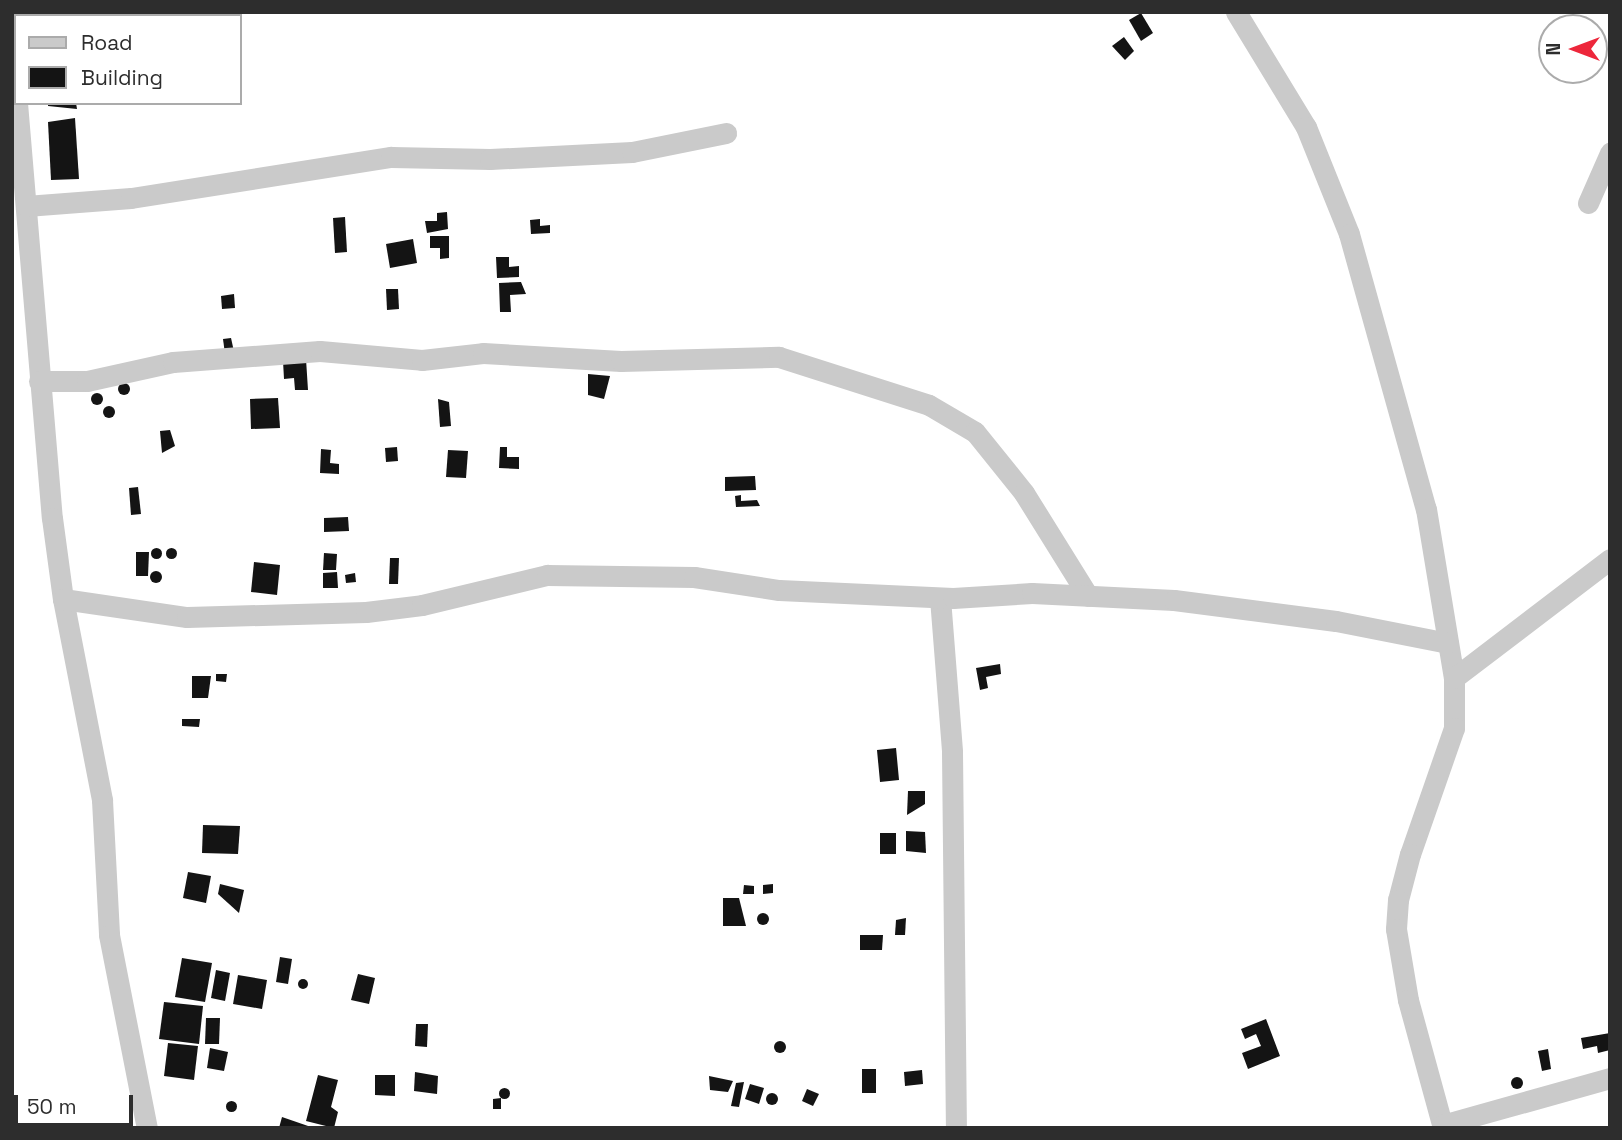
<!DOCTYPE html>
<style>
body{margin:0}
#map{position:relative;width:1622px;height:1140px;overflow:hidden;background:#fff;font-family:"Space Grotesk",sans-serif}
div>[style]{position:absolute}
.building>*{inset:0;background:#141414}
.round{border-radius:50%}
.minor>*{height:21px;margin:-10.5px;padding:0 10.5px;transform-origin:10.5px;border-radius:10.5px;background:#cacaca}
span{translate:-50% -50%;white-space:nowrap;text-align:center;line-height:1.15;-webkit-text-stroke:7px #fff;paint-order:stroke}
.frame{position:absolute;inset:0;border:14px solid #2d2d2d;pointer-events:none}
.legend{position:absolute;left:14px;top:14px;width:228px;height:91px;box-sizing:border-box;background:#fff;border:2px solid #ababab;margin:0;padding:9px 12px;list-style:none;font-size:21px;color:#2d2d2d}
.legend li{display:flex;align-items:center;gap:14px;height:35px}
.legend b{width:35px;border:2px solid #ababab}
.north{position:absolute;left:1538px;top:14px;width:70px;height:70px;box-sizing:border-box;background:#fff;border:2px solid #ababab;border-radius:50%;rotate:270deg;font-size:19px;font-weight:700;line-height:28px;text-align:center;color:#2d2d2d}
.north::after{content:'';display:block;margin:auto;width:24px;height:32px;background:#ed273b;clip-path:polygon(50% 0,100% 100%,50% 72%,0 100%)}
.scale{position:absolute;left:14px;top:1095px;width:119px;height:32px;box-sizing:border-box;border:4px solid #2d2d2d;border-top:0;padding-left:9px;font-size:21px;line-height:24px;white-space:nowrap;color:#2d2d2d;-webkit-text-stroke:5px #fff;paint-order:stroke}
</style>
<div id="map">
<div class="building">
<div style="clip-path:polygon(1141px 13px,1153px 33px,1141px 41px,1129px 20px)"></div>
<div style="clip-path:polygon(1124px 37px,1134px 51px,1125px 60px,1112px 46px)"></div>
<div style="clip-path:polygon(48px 103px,76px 103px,77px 109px,48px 106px)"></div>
<div style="clip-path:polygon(75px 118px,79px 179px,51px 180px,48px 122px)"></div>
<div style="clip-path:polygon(447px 212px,448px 229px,427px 233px,425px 221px,437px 221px,437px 213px)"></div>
<div style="clip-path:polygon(345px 217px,347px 252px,335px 253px,333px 218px)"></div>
<div style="clip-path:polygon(540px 219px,540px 226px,550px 225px,550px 233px,531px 234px,530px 220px)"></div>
<div style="clip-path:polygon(430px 236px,449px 236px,449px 258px,440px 259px,440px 248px,430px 248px)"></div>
<div style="clip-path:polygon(413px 239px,417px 263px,390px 268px,386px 244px)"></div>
<div style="clip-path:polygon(496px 257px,509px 257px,509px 267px,519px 266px,519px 277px,497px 278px)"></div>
<div style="clip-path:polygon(521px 282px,526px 294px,510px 295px,511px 312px,500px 312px,499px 283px)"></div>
<div style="clip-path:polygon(386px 289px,398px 289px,399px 309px,387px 310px)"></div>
<div style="clip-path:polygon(234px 294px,235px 308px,222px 309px,221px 296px)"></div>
<div style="clip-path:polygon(231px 338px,235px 356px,225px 354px,223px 339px)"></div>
<div style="clip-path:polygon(306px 359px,308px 390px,295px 390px,294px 378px,284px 379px,283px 361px)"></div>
<div style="clip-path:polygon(588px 374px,610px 376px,604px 399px,588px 395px)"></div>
<div class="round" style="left:118px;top:383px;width:12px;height:12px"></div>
<div class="round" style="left:91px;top:393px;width:12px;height:12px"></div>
<div style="clip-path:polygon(278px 398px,280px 428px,251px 429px,250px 399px)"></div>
<div style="clip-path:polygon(438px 399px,449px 402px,451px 426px,440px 427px)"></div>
<div class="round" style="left:103px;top:406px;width:12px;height:12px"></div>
<div style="clip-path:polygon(170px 430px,175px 446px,162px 453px,160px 431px)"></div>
<div style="clip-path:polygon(397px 447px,398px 461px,386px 462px,385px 448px)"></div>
<div style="clip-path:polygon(500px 447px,507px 447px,507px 457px,519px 457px,519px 469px,499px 468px)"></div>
<div style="clip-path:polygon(321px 449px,331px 450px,330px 463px,339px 464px,339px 474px,320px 473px)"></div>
<div style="clip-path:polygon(448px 450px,468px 451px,466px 478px,446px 477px)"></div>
<div style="clip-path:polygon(755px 476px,756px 490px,725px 491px,725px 477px)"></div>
<div style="clip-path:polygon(138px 487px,141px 514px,131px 515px,129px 488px)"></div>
<div style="clip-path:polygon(741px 495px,741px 501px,757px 500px,760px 506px,736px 507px,735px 496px)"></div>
<div style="clip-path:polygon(348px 517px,349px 531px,324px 532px,324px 518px)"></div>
<div class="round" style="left:165.5px;top:547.5px;width:11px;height:11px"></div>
<div class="round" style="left:150.5px;top:547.5px;width:11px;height:11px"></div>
<div style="clip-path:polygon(136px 552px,149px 552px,148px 576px,136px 576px)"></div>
<div style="clip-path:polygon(324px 553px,337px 554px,336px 570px,323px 570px)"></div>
<div style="clip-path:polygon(390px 558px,399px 558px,398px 584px,389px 584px)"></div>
<div style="clip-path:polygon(254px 562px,280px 565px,277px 595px,251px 592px)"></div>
<div class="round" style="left:150px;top:571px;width:12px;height:12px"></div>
<div style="clip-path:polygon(337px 572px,338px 588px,323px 588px,323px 573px)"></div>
<div style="clip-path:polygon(355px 573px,356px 582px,346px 583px,345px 575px)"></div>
<div style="clip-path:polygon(1000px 664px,1001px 674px,986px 677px,988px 688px,980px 690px,976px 668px)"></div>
<div style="clip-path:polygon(216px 674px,227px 674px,226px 682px,216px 681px)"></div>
<div style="clip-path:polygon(192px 676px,211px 676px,208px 698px,192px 698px)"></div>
<div style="clip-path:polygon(182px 719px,200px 719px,199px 727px,182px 726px)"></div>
<div style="clip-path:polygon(896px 748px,899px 780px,880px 782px,877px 750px)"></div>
<div style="clip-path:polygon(908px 791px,925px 791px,925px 804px,907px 815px)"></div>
<div style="clip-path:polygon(203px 825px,240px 826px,238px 854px,202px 853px)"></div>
<div style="clip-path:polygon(906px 831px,925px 832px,926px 853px,906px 851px)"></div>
<div style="clip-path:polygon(880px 833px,896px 833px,896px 854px,880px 854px)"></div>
<div style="clip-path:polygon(188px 872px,211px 876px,206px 903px,183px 898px)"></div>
<div style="clip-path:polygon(220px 884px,244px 890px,239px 913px,218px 894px)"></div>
<div style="clip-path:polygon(773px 884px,773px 893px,763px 894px,763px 885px)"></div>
<div style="clip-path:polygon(744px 885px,754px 886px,754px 894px,743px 894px)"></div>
<div style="clip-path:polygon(723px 898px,739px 898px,746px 926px,723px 926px)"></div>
<div class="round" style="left:757px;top:913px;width:12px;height:12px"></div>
<div style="clip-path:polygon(906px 918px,905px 935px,895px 935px,896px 920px)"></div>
<div style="clip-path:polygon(860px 935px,883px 935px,882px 950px,860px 950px)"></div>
<div style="clip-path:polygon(280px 957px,292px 959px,288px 984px,276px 982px)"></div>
<div style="clip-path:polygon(182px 958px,212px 963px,205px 1002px,175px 997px)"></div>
<div style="clip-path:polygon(216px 970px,230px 973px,225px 1001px,211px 998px)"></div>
<div style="clip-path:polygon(358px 974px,375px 978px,369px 1004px,351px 1000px)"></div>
<div style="clip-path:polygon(238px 975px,267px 980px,262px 1009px,233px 1004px)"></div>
<div class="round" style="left:298px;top:979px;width:10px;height:10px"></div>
<div style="clip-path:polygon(164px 1002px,203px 1006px,199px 1044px,159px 1039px)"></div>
<div style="clip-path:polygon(206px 1018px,220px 1018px,219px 1044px,205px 1044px)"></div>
<div style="clip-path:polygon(1266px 1019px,1280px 1056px,1248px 1069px,1242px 1053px,1261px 1046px,1256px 1034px,1245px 1039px,1241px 1029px)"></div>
<div style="clip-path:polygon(416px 1024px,428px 1024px,427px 1047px,415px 1046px)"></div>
<div style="clip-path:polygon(1610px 1033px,1610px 1050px,1598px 1053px,1597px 1046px,1583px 1049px,1581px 1038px)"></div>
<div class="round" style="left:774px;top:1041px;width:12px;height:12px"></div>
<div style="clip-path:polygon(168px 1043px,198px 1046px,194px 1080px,164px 1076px)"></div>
<div style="clip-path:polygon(210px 1048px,228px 1052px,224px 1071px,207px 1068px)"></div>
<div style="clip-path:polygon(1548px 1049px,1551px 1069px,1542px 1071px,1538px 1051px)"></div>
<div style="clip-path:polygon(862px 1069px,876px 1069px,876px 1093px,862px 1093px)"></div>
<div style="clip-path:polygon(922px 1070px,923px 1084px,905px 1086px,904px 1072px)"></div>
<div style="clip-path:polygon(415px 1072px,438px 1076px,437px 1094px,414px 1091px)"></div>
<div style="clip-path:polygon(318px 1075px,338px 1080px,331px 1107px,338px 1112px,334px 1128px,306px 1121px)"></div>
<div style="clip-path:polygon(375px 1075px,395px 1075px,395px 1096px,375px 1095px)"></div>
<div style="clip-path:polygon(709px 1076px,733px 1081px,728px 1092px,710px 1090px)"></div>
<div class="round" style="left:1511px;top:1077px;width:12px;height:12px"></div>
<div style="clip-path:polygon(744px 1082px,739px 1107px,731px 1106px,736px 1083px)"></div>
<div style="clip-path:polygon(750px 1084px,764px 1088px,759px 1104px,745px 1099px)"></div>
<div class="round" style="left:498.5px;top:1087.5px;width:11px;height:11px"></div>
<div style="clip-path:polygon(807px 1089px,819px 1094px,813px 1106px,802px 1101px)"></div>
<div class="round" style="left:766px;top:1093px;width:12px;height:12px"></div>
<div style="clip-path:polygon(501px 1098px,501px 1109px,493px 1109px,493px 1099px)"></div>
<div class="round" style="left:225.5px;top:1100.5px;width:11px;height:11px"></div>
<div style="clip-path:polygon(282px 1117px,311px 1127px,311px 1128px,279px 1128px)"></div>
</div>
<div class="minor">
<div style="left:1236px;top:12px;width:135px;rotate:58.7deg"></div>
<div style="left:1306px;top:127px;width:115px;rotate:68.1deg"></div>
<div style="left:1349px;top:234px;width:286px;rotate:74.4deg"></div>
<div style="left:1426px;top:509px;width:171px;rotate:80.6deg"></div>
<div style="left:1454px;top:678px;width:50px;rotate:90deg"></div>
<div style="left:1454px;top:728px;width:133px;rotate:109.2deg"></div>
<div style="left:1410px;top:854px;width:48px;rotate:104.6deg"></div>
<div style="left:1398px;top:900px;width:29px;rotate:94deg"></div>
<div style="left:1396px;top:929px;width:72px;rotate:80.4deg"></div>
<div style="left:1408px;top:1000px;width:133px;rotate:74.7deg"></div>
<div style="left:12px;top:17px;width:63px;rotate:86.4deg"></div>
<div style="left:17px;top:103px;width:416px;rotate:85.2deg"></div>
<div style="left:52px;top:518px;width:82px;rotate:82.3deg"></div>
<div style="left:63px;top:599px;width:205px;rotate:79deg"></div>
<div style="left:102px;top:800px;width:135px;rotate:87deg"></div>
<div style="left:109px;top:935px;width:197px;rotate:78.9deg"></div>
<div style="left:1588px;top:203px;width:55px;rotate:-66.3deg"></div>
<div style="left:26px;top:206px;width:105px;rotate:-4.4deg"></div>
<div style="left:131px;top:198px;width:263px;rotate:-9deg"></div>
<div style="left:391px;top:157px;width:99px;rotate:1.2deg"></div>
<div style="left:490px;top:159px;width:142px;rotate:-2.8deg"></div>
<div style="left:632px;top:152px;width:96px;rotate:-11.4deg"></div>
<div style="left:39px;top:381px;width:48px"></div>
<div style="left:87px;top:381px;width:88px;rotate:-12.5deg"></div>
<div style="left:173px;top:362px;width:147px;rotate:-4.3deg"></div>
<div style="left:320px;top:351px;width:102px;rotate:5deg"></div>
<div style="left:422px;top:360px;width:61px;rotate:-6.5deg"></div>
<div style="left:483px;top:353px;width:138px;rotate:3.3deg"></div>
<div style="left:621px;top:361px;width:158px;rotate:-1.5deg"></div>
<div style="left:779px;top:357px;width:157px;rotate:17.7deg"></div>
<div style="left:929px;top:405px;width:53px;rotate:30.4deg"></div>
<div style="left:975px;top:432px;width:78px;rotate:51.2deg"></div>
<div style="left:1024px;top:493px;width:121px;rotate:58.1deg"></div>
<div style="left:940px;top:598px;width:154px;rotate:85.5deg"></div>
<div style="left:952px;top:752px;width:376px;rotate:89.4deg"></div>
<div style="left:63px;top:599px;width:125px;rotate:8.3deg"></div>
<div style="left:187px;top:617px;width:179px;rotate:-1.6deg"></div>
<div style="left:366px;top:612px;width:56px;rotate:-7.1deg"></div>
<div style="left:422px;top:605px;width:129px;rotate:-13.5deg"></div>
<div style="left:547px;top:575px;width:147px;rotate:0.8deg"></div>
<div style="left:694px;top:577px;width:86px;rotate:8.7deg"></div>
<div style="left:779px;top:590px;width:174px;rotate:2.6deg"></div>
<div style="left:953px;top:598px;width:79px;rotate:-3.6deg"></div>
<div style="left:1032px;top:593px;width:142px;rotate:2.8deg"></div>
<div style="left:1174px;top:600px;width:163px;rotate:7.4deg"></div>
<div style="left:1336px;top:621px;width:114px;rotate:11.1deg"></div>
<div style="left:1454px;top:678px;width:196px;rotate:-37.3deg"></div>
<div style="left:1442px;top:1125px;width:174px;rotate:-15.6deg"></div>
</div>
<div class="frame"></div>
<ul class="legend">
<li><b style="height:9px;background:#cacaca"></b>Road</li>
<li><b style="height:19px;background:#141414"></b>Building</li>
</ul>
<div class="north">N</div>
<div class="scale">50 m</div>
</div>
